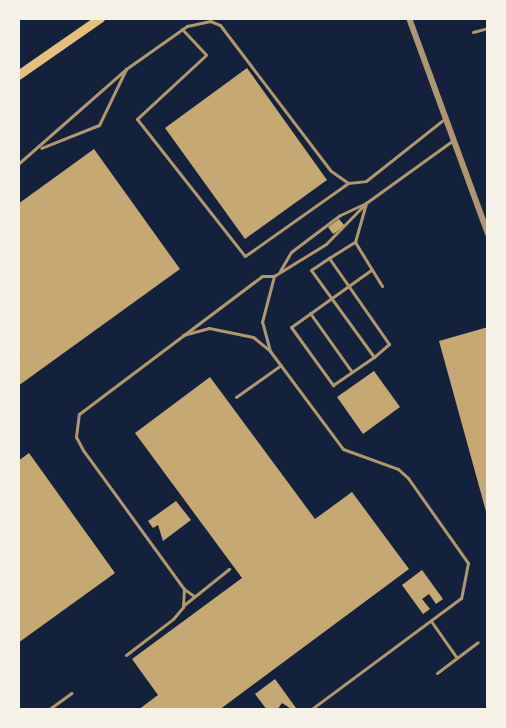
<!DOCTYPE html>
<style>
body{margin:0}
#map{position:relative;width:506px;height:728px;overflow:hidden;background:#14213d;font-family:Cabin,sans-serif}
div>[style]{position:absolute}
.building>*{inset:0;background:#c6a872}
.service>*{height:3px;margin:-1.5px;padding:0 1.5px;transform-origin:1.5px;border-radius:1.5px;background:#b1986c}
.minor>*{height:6px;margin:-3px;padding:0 3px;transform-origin:3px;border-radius:3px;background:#b1986c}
.secondary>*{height:9px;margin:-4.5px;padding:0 4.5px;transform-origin:4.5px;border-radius:4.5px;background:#e5c07b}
span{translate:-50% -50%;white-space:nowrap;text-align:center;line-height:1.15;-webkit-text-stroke:6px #f6f1e7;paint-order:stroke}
.frame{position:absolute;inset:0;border:20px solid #f6f1e7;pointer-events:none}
</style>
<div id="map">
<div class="building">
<div style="clip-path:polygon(247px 68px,327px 180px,245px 239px,165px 128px)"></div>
<div style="clip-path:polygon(94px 149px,180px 269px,18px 386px,18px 204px)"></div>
<div style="clip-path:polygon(339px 219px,345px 226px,333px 234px,328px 227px)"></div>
<div style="clip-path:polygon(488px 327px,488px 515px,487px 515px,439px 341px)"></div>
<div style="clip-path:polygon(374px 371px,400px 407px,363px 434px,337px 397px)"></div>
<div style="clip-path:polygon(210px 377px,315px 519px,352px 492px,409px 569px,219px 710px,138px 710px,158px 695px,132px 659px,242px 578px,135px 433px)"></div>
<div style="clip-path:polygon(29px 453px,115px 573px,18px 643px,18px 461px)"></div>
<div style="clip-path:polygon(176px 501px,191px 520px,163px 541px,158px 525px,153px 528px,148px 521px)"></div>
<div style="clip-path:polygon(422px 570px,443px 599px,436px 604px,429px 594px,422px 599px,430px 609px,423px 614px,402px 585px)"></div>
<div style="clip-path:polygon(275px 679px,296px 708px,293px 710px,282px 703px,277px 710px,267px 710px,255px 694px)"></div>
</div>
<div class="service">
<div style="left:182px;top:29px;width:35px;rotate:47deg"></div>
<div style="left:206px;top:55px;width:94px;rotate:137.2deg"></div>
<div style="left:137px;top:119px;width:174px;rotate:51.8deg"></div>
<div style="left:245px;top:256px;width:126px;rotate:-35.3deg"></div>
<div style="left:473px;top:32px;width:16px;rotate:-15deg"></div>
<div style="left:126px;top:69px;width:75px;rotate:-35.2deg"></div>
<div style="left:187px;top:26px;width:24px;rotate:-12deg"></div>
<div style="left:210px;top:21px;width:11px;rotate:22deg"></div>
<div style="left:220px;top:25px;width:183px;rotate:52.8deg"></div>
<div style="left:331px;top:171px;width:21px;rotate:35deg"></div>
<div style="left:348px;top:183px;width:18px;rotate:-6deg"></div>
<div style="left:366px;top:181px;width:98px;rotate:-38.4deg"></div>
<div style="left:18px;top:164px;width:144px;rotate:-41.3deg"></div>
<div style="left:126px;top:69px;width:62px;rotate:115.7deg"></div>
<div style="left:99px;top:125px;width:62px;rotate:158.4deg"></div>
<div style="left:329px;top:258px;width:105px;rotate:55.1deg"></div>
<div style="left:389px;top:344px;width:20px;rotate:139deg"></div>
<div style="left:374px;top:357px;width:107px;rotate:-125.9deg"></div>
<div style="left:311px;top:270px;width:22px;rotate:-34deg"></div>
<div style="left:329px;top:258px;width:31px;rotate:-32deg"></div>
<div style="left:371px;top:270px;width:98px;rotate:144.5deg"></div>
<div style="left:291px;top:327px;width:72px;rotate:54.1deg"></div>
<div style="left:333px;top:385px;width:50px;rotate:-34.3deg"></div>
<div style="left:382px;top:286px;width:52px;rotate:-121.5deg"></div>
<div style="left:355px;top:242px;width:41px;rotate:-74.2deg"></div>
<div style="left:366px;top:203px;width:106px;rotate:-35.8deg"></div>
<div style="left:310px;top:313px;width:72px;rotate:54.6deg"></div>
<div style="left:183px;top:335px;width:27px;rotate:-15deg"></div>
<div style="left:209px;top:328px;width:45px;rotate:11.6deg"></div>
<div style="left:253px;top:337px;width:22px;rotate:39deg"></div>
<div style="left:270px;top:351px;width:122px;rotate:53.3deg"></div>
<div style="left:343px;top:449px;width:59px;rotate:20deg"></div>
<div style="left:398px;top:469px;width:13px;rotate:42deg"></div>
<div style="left:408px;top:478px;width:104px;rotate:54.8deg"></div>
<div style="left:468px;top:563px;width:36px;rotate:101deg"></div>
<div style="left:461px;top:598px;width:188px;rotate:143.4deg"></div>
<div style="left:270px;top:351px;width:30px;rotate:-105deg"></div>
<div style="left:262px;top:322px;width:48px;rotate:-75.4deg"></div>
<div style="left:236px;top:397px;width:55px;rotate:-35.4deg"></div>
<div style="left:184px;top:589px;width:12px;rotate:35deg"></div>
<div style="left:184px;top:605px;width:58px;rotate:-38.7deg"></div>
<div style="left:431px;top:621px;width:45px;rotate:54.9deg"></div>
<div style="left:126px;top:655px;width:59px;rotate:-37.5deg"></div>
<div style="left:173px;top:619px;width:16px;rotate:-50deg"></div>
<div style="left:183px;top:607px;width:18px;rotate:-87deg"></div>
<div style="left:184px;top:589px;width:172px;rotate:-126deg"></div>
<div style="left:83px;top:450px;width:15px;rotate:-118deg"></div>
<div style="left:76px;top:437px;width:23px;rotate:-83deg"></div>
<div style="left:79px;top:414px;width:229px;rotate:-37deg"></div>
<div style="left:262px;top:276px;width:12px"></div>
<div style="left:274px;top:276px;width:61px;rotate:-31.6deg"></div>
<div style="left:326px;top:244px;width:57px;rotate:-45.7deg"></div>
<div style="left:366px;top:203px;width:29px;rotate:155deg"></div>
<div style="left:340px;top:215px;width:61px;rotate:142.9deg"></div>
<div style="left:291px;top:252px;width:22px;rotate:120deg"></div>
<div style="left:437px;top:673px;width:51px;rotate:-37.1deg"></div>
<div style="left:48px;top:710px;width:29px;rotate:-36deg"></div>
</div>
<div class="minor">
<div style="left:409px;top:18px;width:230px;rotate:69.9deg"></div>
</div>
<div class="secondary">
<div style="left:18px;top:75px;width:100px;rotate:-34.8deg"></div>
</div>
<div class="frame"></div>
</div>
